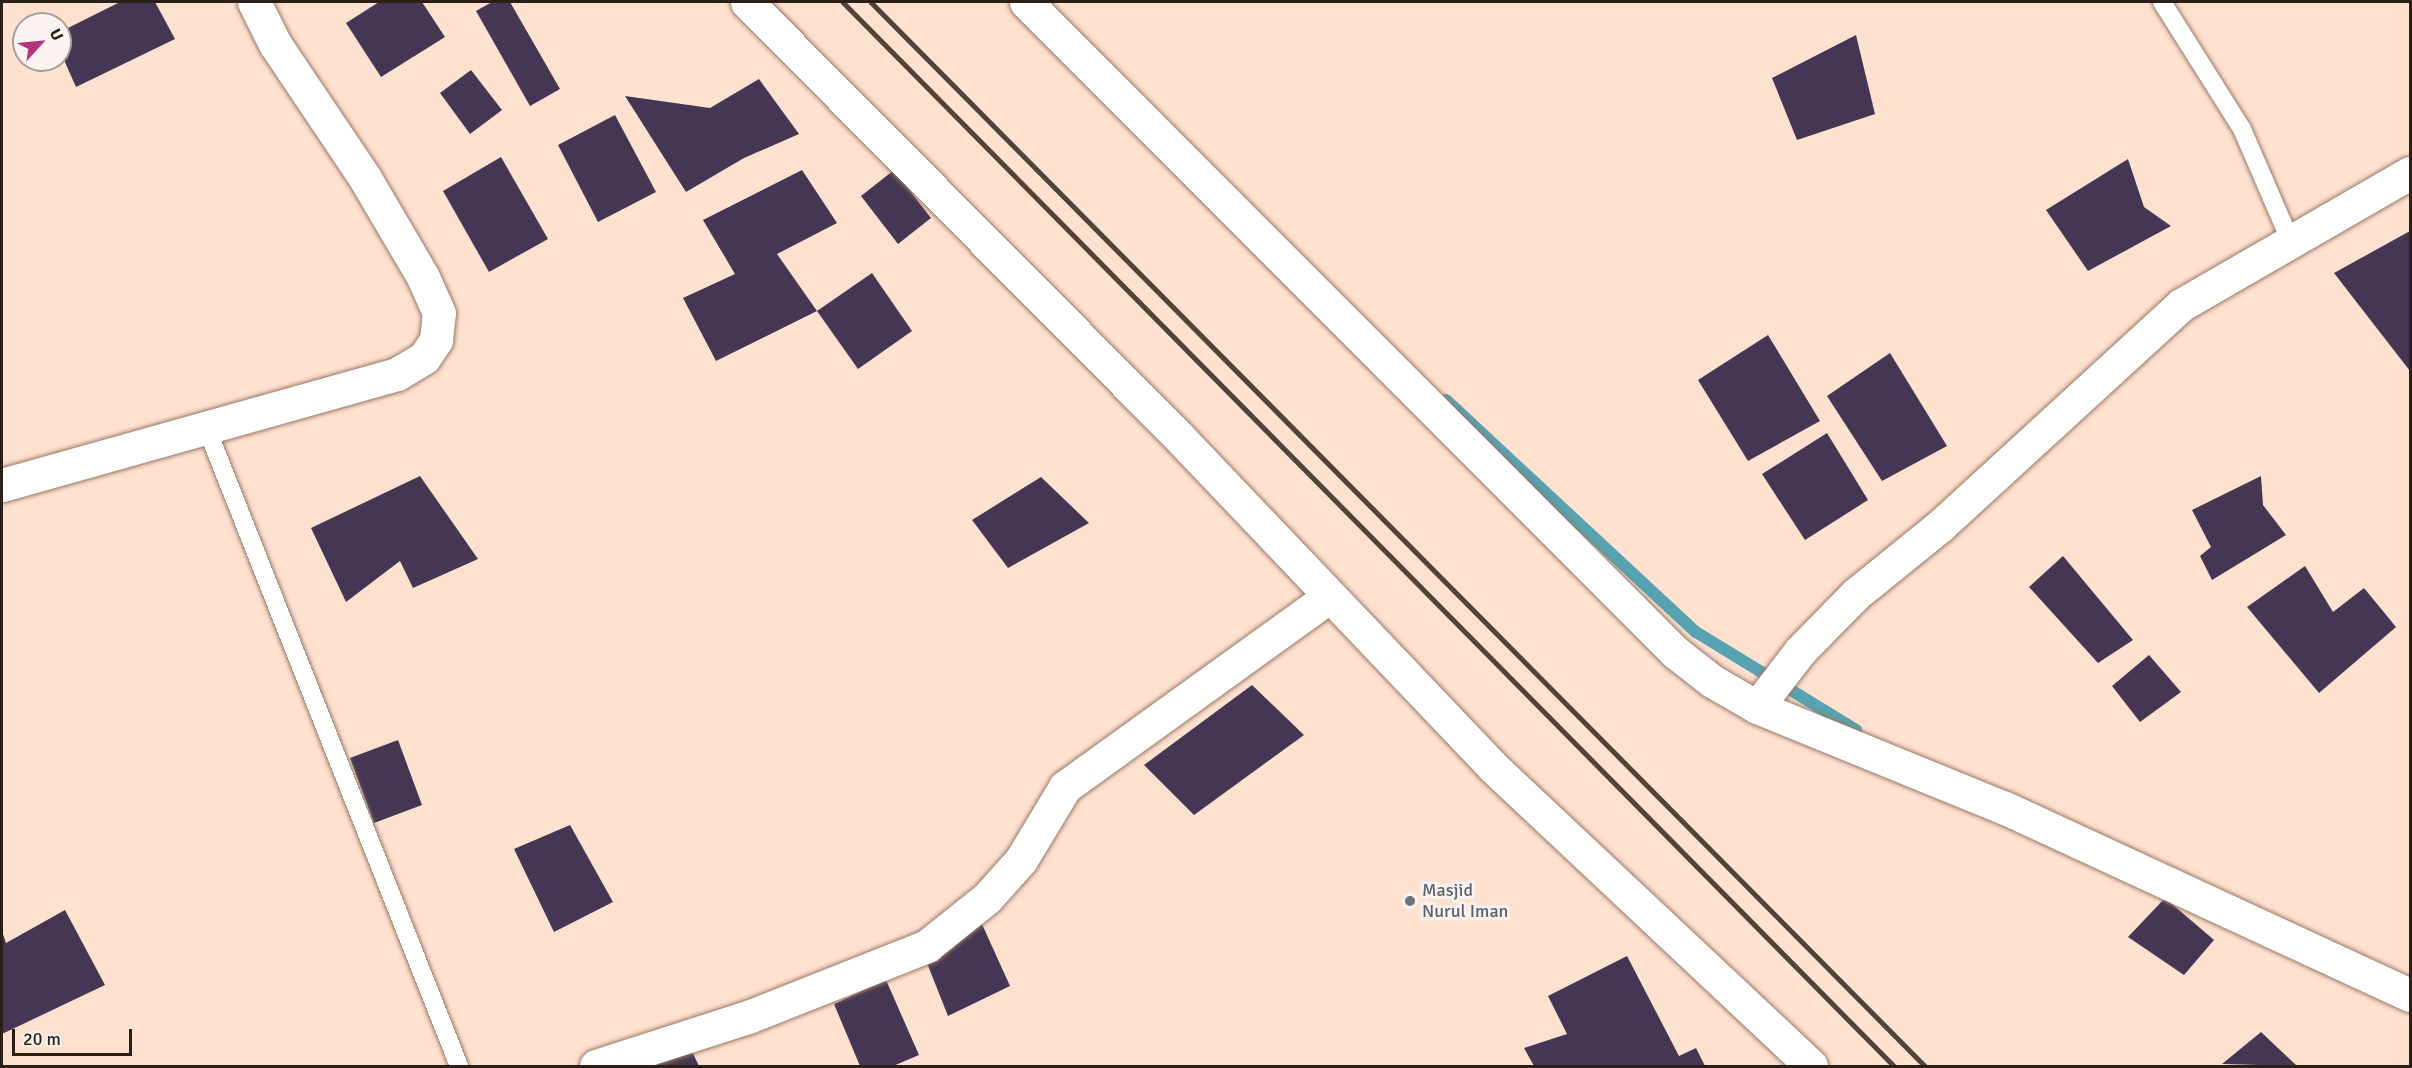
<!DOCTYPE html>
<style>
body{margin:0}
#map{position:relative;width:2412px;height:1068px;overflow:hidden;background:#ffe1d0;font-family:Signika,sans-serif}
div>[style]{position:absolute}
.stream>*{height:12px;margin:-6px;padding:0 6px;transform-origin:6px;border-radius:6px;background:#57a3b1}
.building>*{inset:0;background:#453753}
.roads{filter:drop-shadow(0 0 2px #987764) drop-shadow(0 0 2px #987764)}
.service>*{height:18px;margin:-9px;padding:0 9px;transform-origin:9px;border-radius:9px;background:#fff}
.minor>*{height:33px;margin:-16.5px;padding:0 16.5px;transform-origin:16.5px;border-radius:16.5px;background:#fff}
.tertiary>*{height:33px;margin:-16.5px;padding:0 16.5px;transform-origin:16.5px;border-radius:16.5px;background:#fff}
.rail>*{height:4.5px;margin:-2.25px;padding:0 2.25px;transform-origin:2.25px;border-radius:2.25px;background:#524238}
.dots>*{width:16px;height:16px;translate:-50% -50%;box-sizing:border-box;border:3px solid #fbf3ef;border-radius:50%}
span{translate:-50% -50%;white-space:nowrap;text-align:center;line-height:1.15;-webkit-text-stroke:6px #fbf3ef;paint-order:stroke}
.worship-label{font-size:18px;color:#5b616d}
.left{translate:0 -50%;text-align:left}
.frame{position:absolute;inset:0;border:3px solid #2c1f17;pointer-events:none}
.north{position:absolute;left:12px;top:12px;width:60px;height:60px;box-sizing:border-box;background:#fbf3ef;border:2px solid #a89e99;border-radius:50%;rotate:63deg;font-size:16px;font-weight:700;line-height:24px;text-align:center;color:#2c1f17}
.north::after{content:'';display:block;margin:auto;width:21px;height:27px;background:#b3337e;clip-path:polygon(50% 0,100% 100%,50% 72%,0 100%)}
.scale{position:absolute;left:12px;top:1029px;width:120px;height:27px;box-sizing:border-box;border:3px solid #2c1f17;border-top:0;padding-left:8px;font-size:18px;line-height:21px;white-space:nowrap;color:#2c1f17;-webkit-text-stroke:4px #fbf3ef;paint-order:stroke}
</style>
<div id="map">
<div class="stream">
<div style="left:1446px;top:400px;width:341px;rotate:42.9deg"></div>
<div style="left:1696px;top:632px;width:188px;rotate:31.5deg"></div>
</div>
<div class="building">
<div style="clip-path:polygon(120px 2px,155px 2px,175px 39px,76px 87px,60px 51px,60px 32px)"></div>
<div style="clip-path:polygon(379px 2px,422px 2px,445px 37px,381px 77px,346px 23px)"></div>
<div style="clip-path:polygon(492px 2px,510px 2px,560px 89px,530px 106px,476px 11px)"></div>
<div style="clip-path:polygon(1856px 35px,1875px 114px,1797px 140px,1772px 78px)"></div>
<div style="clip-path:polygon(471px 70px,502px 110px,470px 134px,440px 93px)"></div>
<div style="clip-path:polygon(759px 79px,799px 134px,744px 158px,686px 192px,625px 96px,710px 108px)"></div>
<div style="clip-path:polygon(615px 115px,656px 192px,598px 222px,558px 145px)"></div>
<div style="clip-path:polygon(501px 157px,548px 239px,489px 272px,443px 191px)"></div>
<div style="clip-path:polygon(2128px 159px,2144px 207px,2171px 226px,2088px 271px,2046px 210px)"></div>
<div style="clip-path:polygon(802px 170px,837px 223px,777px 254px,817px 311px,716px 361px,683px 298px,735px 274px,703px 220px)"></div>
<div style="clip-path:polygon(894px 170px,931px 218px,898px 244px,861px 196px)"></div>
<div style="clip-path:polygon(2410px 231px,2410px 371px,2334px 273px)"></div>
<div style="clip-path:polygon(872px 273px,912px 331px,858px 369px,817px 311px)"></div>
<div style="clip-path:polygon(1768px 335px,1820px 421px,1748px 461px,1698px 380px)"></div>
<div style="clip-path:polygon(1890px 353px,1947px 446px,1882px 481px,1827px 396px)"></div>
<div style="clip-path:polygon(1827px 433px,1868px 500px,1805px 540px,1762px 474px)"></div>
<div style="clip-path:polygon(420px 476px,478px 559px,413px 588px,400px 561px,346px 602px,311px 528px)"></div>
<div style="clip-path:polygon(2261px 476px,2263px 505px,2286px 535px,2212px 580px,2200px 556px,2211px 547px,2192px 510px)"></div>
<div style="clip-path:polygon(1041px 477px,1089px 523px,1008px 568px,972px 520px)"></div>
<div style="clip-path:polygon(2063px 556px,2133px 640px,2098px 663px,2029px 587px)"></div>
<div style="clip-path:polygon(2305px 566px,2333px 612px,2364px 588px,2396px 627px,2319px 693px,2247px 607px)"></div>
<div style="clip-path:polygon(2149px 655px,2181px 692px,2140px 722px,2112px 686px)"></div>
<div style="clip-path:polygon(1252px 685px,1304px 735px,1194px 815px,1144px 765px)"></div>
<div style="clip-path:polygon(398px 740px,422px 805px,374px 823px,350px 758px)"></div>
<div style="clip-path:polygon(570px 825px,613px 902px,554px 932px,514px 849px)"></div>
<div style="clip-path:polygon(2165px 898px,2214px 940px,2184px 975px,2128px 937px)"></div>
<div style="clip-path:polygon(65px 910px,105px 985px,2px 1034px,2px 931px,6px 943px)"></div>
<div style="clip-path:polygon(981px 922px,1010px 986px,948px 1016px,923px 953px)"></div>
<div style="clip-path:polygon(1627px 956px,1679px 1056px,1696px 1048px,1705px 1066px,1534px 1066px,1524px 1048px,1567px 1034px,1548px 996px)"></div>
<div style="clip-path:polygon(886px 980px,919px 1055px,893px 1066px,860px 1066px,834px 1004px)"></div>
<div style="clip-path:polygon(2261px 1032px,2297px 1066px,2222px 1064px)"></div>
<div style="clip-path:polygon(689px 1045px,699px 1066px,635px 1066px)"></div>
</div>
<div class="roads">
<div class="service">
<div style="left:2162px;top:2px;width:150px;rotate:57.8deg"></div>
<div style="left:2242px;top:129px;width:121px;rotate:66.6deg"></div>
<div style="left:207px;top:429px;width:685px;rotate:68.42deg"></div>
</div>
<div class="minor">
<div style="left:2px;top:485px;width:410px;rotate:-15.7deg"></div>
<div style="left:397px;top:374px;width:31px;rotate:-31deg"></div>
<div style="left:424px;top:358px;width:22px;rotate:-56deg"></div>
<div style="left:436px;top:340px;width:27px;rotate:-84deg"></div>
<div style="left:439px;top:313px;width:39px;rotate:-114deg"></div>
<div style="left:423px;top:277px;width:115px;rotate:-120.4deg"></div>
<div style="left:365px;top:178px;width:161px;rotate:-123.9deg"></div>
<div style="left:275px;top:44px;width:47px;rotate:-116.6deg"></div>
<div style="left:1757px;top:707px;width:71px;rotate:-52.5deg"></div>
<div style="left:1800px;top:651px;width:80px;rotate:-45.5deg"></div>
<div style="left:1856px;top:594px;width:108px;rotate:-39deg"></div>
<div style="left:1940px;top:526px;width:327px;rotate:-42.5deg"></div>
<div style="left:2181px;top:305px;width:264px;rotate:-30deg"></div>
<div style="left:596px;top:1066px;width:160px;rotate:-17.9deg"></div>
<div style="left:748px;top:1017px;width:193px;rotate:-21.6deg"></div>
<div style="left:927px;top:946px;width:77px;rotate:-38.7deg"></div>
<div style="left:987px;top:898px;width:51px;rotate:-48.2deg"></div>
<div style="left:1021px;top:860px;width:85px;rotate:-58.9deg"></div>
<div style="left:1065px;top:787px;width:324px;rotate:-35.8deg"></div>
</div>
<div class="tertiary">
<div style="left:747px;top:2px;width:610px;rotate:45.2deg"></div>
<div style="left:1177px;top:435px;width:458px;rotate:46.4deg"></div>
<div style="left:1493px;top:767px;width:436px;rotate:43.2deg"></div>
<div style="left:1026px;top:2px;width:919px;rotate:45.04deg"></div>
<div style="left:1675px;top:652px;width:47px;rotate:38.1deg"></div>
<div style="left:1712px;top:681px;width:52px;rotate:30deg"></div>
<div style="left:1757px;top:707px;width:268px;rotate:22.2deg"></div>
<div style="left:2005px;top:808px;width:446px;rotate:24.8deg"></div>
</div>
</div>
<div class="rail">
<div style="left:843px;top:2px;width:1496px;rotate:45.35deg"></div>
<div style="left:871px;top:2px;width:1498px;rotate:45.27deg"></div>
</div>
<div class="dots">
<div style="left:1410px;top:901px;background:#6b7280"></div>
</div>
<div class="worship-label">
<span class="left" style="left:1422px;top:901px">Masjid<br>Nurul Iman</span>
</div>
<div class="frame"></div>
<div class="north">U</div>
<div class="scale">20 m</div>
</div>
